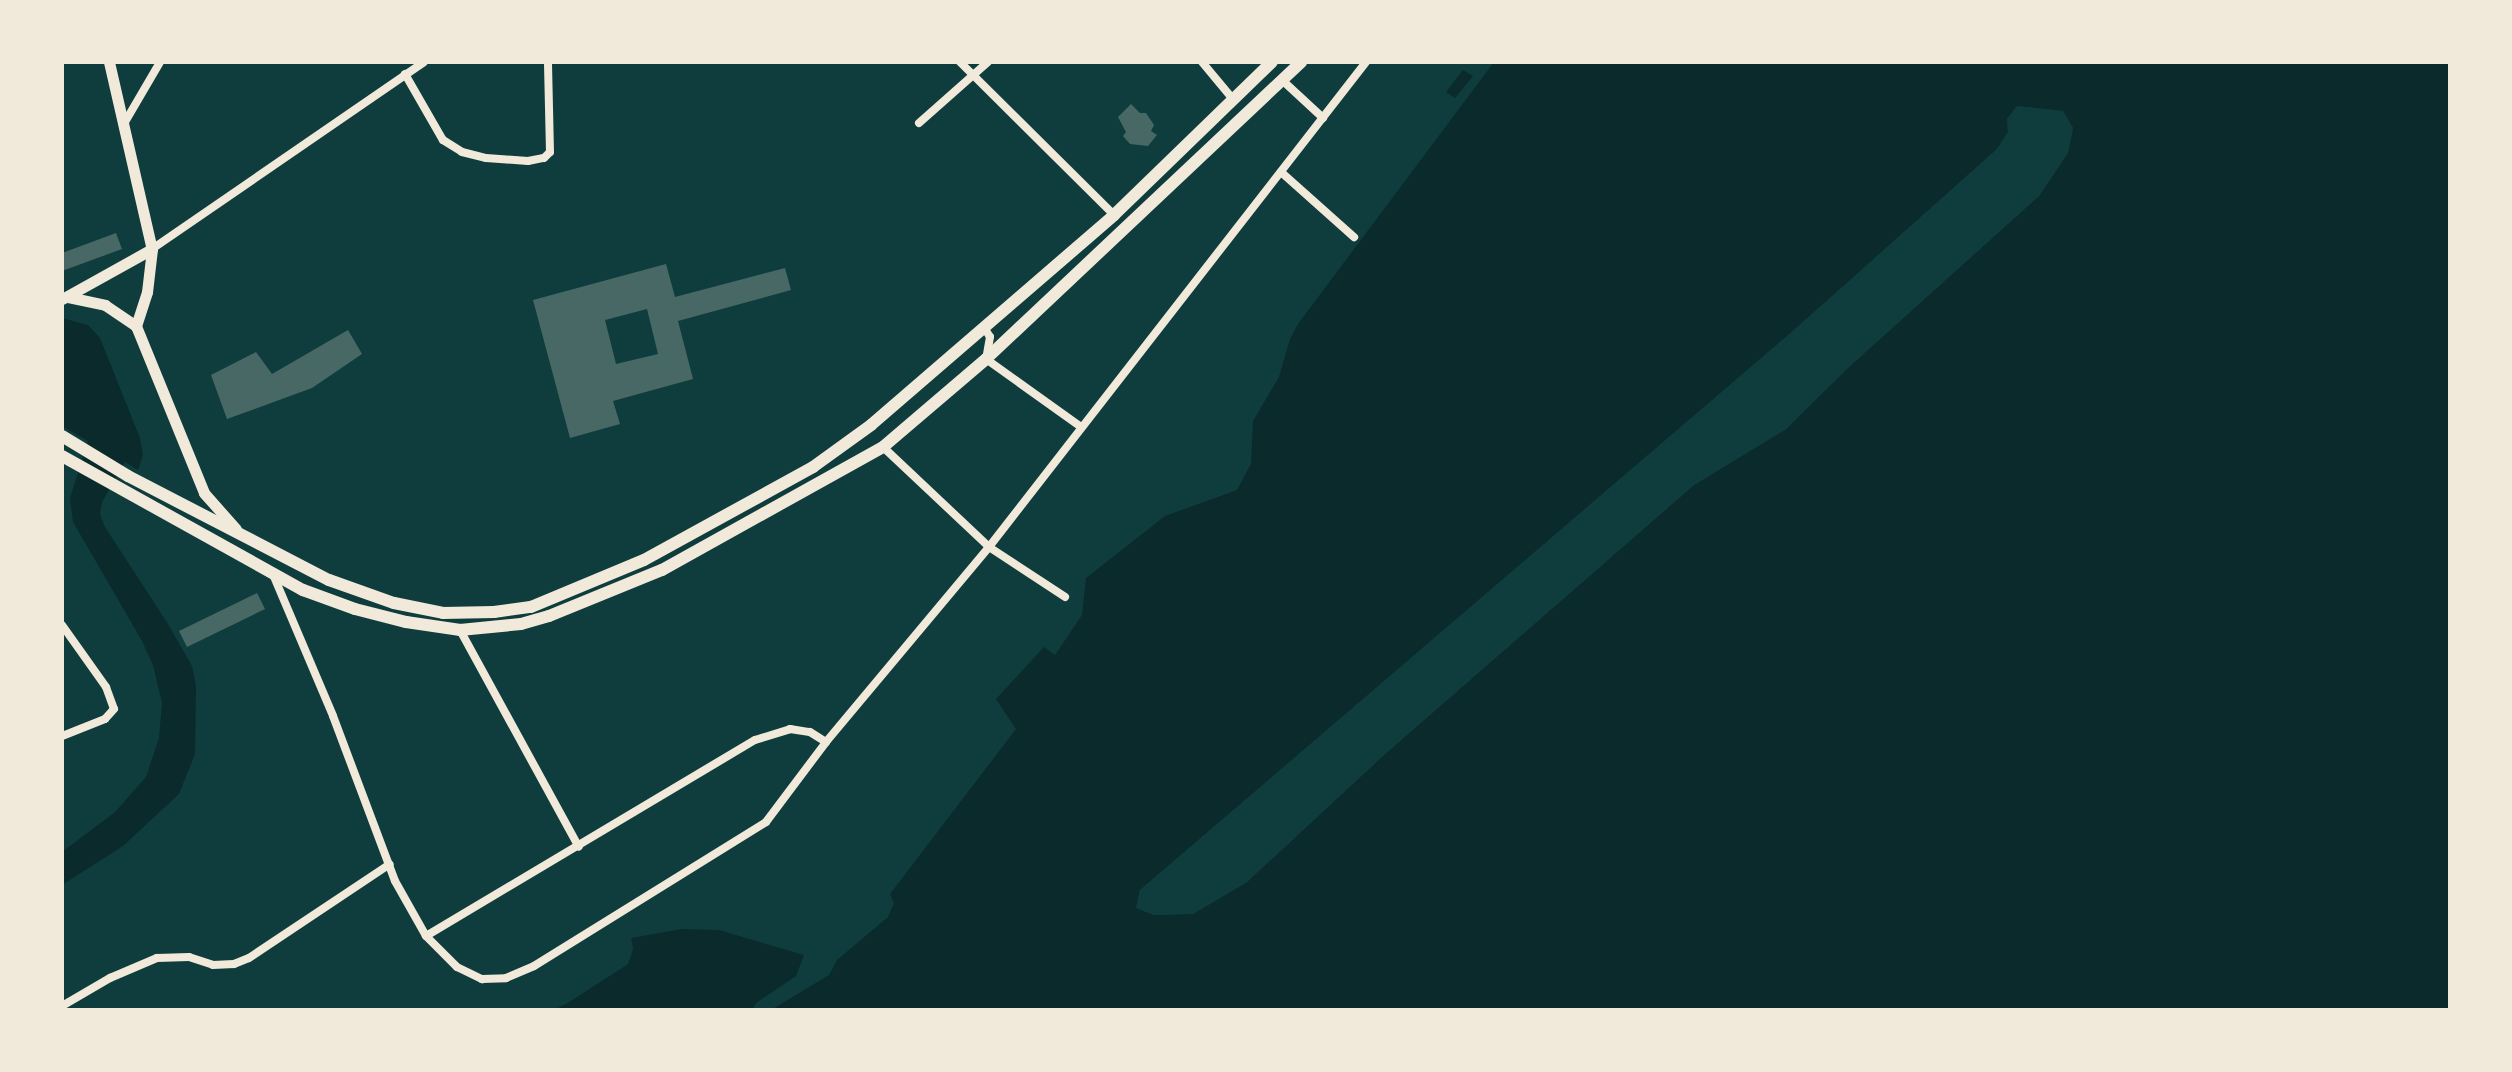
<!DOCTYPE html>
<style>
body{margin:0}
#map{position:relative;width:2512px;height:1072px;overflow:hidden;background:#0f3d3e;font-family:"Noto Sans",sans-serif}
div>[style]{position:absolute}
.water>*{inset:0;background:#0a2a2b}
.pier>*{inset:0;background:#0f3d3e}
.building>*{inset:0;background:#486865}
.minor>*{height:8px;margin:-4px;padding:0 4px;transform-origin:4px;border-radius:4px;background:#f1e9da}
.secondary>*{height:11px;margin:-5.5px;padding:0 5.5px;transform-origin:5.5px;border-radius:5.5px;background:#f1e9da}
.primary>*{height:12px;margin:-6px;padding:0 6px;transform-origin:6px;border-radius:6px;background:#f1e9da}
span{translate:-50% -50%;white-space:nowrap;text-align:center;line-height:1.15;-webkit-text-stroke:6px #f1e9da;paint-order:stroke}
.frame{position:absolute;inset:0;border:64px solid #f1e9da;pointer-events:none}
</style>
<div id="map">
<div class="water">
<div style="clip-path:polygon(evenodd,1494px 62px,2450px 62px,2450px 1010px,771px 1010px,829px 975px,837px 960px,888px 917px,894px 903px,890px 894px,1016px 729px,996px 699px,1044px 647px,1055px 655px,1082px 615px,1086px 578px,1165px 516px,1237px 490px,1251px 464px,1253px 421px,1279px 377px,1290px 339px,1298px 324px,1494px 62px,2017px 106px,2063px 111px,2073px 128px,2068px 153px,2039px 196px,1850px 366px,1786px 429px,1694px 485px,1384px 755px,1247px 882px,1193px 914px,1154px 915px,1136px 908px,1140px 890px,1794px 330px,1997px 149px,2008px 132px,2007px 119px,2017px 106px)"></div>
<div style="clip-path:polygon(1463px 70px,1473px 76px,1455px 98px,1446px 92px)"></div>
<div style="clip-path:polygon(62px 318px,88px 325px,100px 338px,140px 438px,143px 455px,138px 470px,125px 462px,102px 502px,100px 514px,105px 527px,168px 624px,192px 666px,196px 686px,195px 754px,179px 794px,123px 846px,62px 885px,62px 852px,115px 812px,146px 777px,159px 738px,162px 703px,153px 665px,142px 641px,73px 522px,70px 498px,88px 441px,62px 426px)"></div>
<div style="clip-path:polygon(682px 929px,719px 930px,804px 955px,796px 976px,756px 1003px,752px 1010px,555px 1010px,628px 964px,633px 949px,631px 938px)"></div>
</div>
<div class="pier">
<div style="clip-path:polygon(evenodd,2017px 106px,2063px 111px,2073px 128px,2068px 153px,2039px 196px,1850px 366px,1786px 429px,1694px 485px,1384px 755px,1247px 882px,1193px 914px,1154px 915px,1136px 908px,1140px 890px,1794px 330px,1997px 149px,2008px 132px,2007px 119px,2017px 106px,2019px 110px,2060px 114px,2069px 129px,2064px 151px,2036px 194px,1847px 363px,1784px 426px,1691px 482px,1382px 752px,1244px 879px,1192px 910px,1155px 911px,1140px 905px,1143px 892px,1797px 333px,1999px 152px,2012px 134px,2011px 120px,2019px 110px)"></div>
<div style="clip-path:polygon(631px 938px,633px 949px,628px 964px,566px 1004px,551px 1010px,625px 961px,627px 939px)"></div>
</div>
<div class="building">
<div style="clip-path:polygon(1131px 104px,1140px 113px,1146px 113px,1154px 125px,1151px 131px,1157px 135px,1148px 146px,1130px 144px,1123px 136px,1126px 132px,1118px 117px)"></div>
<div style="clip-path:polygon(116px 233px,122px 249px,62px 271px,62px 253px)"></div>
<div style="clip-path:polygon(evenodd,666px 264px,675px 297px,785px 268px,791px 290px,678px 321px,693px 379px,613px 401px,620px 424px,570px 438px,533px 300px,666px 264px,647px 309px,658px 354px,616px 364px,605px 320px,647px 309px)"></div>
<div style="clip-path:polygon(348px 330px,362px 354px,312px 388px,227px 419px,211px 375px,256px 352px,272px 374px)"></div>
<div style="clip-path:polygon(257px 593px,265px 609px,187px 647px,179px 631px)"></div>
</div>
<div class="minor">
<div style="left:960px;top:62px;width:217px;rotate:44.8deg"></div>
<div style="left:1202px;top:62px;width:47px;rotate:50.2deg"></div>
<div style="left:405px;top:74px;width:76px;rotate:60.1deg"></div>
<div style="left:443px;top:140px;width:22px;rotate:32deg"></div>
<div style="left:462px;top:152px;width:25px;rotate:14deg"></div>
<div style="left:486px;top:158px;width:42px;rotate:4.1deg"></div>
<div style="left:528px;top:161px;width:16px;rotate:-11deg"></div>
<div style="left:544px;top:158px;width:8px;rotate:-45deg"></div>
<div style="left:550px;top:152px;width:90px;rotate:-91.3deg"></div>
<div style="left:1282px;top:80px;width:56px;rotate:42.8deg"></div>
<div style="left:125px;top:122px;width:69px;rotate:-59.7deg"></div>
<div style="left:919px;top:123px;width:92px;rotate:-41.5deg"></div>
<div style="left:1281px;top:172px;width:98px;rotate:41.7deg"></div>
<div style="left:152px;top:249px;width:330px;rotate:-34.5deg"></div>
<div style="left:985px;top:329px;width:9px;rotate:58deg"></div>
<div style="left:990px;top:337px;width:22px;rotate:100deg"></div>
<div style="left:986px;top:359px;width:117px;rotate:35.6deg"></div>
<div style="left:883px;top:447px;width:146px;rotate:43.3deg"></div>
<div style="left:989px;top:547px;width:91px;rotate:33.3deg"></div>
<div style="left:272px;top:572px;width:156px;rotate:67deg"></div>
<div style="left:333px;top:716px;width:176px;rotate:69.4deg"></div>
<div style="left:395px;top:881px;width:63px;rotate:60.6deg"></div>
<div style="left:426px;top:936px;width:44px;rotate:45deg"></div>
<div style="left:457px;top:967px;width:28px;rotate:26deg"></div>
<div style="left:482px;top:979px;width:24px;rotate:-2deg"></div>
<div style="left:506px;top:978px;width:30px;rotate:-23deg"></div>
<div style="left:534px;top:966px;width:273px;rotate:-31.8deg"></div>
<div style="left:766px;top:822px;width:100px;rotate:-53.1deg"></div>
<div style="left:826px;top:742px;width:254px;rotate:-50.1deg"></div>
<div style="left:989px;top:547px;width:614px;rotate:-52.14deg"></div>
<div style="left:62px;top:625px;width:76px;rotate:54.6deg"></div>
<div style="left:106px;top:687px;width:23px;rotate:70deg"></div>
<div style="left:114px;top:709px;width:13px;rotate:132deg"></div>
<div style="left:105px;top:719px;width:46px;rotate:158.4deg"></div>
<div style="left:460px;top:630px;width:247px;rotate:61.3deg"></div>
<div style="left:426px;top:936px;width:383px;rotate:-30.8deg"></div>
<div style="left:755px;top:740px;width:37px;rotate:-17deg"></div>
<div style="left:790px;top:729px;width:20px;rotate:9deg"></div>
<div style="left:810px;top:732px;width:19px;rotate:32deg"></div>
<div style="left:62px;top:1006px;width:56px;rotate:-30.3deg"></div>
<div style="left:110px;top:978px;width:51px;rotate:-23.1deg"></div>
<div style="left:157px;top:958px;width:32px;rotate:-2deg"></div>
<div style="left:189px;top:957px;width:25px;rotate:18deg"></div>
<div style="left:213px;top:965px;width:21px;rotate:-3deg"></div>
<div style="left:234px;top:964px;width:16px;rotate:-22deg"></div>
<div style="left:249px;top:958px;width:169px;rotate:-33.7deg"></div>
</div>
<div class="secondary">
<div style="left:109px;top:62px;width:192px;rotate:77.1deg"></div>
<div style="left:152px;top:249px;width:43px;rotate:96.6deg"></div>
<div style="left:147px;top:292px;width:36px;rotate:108deg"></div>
<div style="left:136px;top:326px;width:180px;rotate:67.8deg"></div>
<div style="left:204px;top:493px;width:48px;rotate:48.4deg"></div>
<div style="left:68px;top:297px;width:38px;rotate:12deg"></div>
<div style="left:105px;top:305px;width:37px;rotate:34deg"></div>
<div style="left:62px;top:299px;width:103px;rotate:-29.1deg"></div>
</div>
<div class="primary">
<div style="left:62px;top:436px;width:77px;rotate:31.2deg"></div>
<div style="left:128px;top:476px;width:226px;rotate:27.4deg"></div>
<div style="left:329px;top:580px;width:69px;rotate:19.5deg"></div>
<div style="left:394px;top:603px;width:50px;rotate:11.5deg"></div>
<div style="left:443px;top:613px;width:51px;rotate:-1.1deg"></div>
<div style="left:494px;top:612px;width:37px;rotate:-8deg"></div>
<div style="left:531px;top:607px;width:122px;rotate:-22.6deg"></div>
<div style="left:644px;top:560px;width:193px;rotate:-28.8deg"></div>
<div style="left:813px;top:467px;width:72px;rotate:-35.9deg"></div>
<div style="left:871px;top:425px;width:321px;rotate:-40.8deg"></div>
<div style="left:1114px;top:215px;width:220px;rotate:-44.1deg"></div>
<div style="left:62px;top:456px;width:276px;rotate:29.1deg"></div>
<div style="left:303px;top:590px;width:55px;rotate:20.1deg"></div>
<div style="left:355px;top:609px;width:53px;rotate:14.3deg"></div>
<div style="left:406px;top:622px;width:55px;rotate:8.4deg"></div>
<div style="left:460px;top:630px;width:61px;rotate:-5.6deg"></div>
<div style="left:521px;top:624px;width:29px;rotate:-16deg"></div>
<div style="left:549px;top:616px;width:122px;rotate:-22.2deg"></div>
<div style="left:662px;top:570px;width:253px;rotate:-29.1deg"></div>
<div style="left:883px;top:447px;width:135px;rotate:-40.5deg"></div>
<div style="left:986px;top:359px;width:433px;rotate:-43.3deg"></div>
</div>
<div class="frame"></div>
</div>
